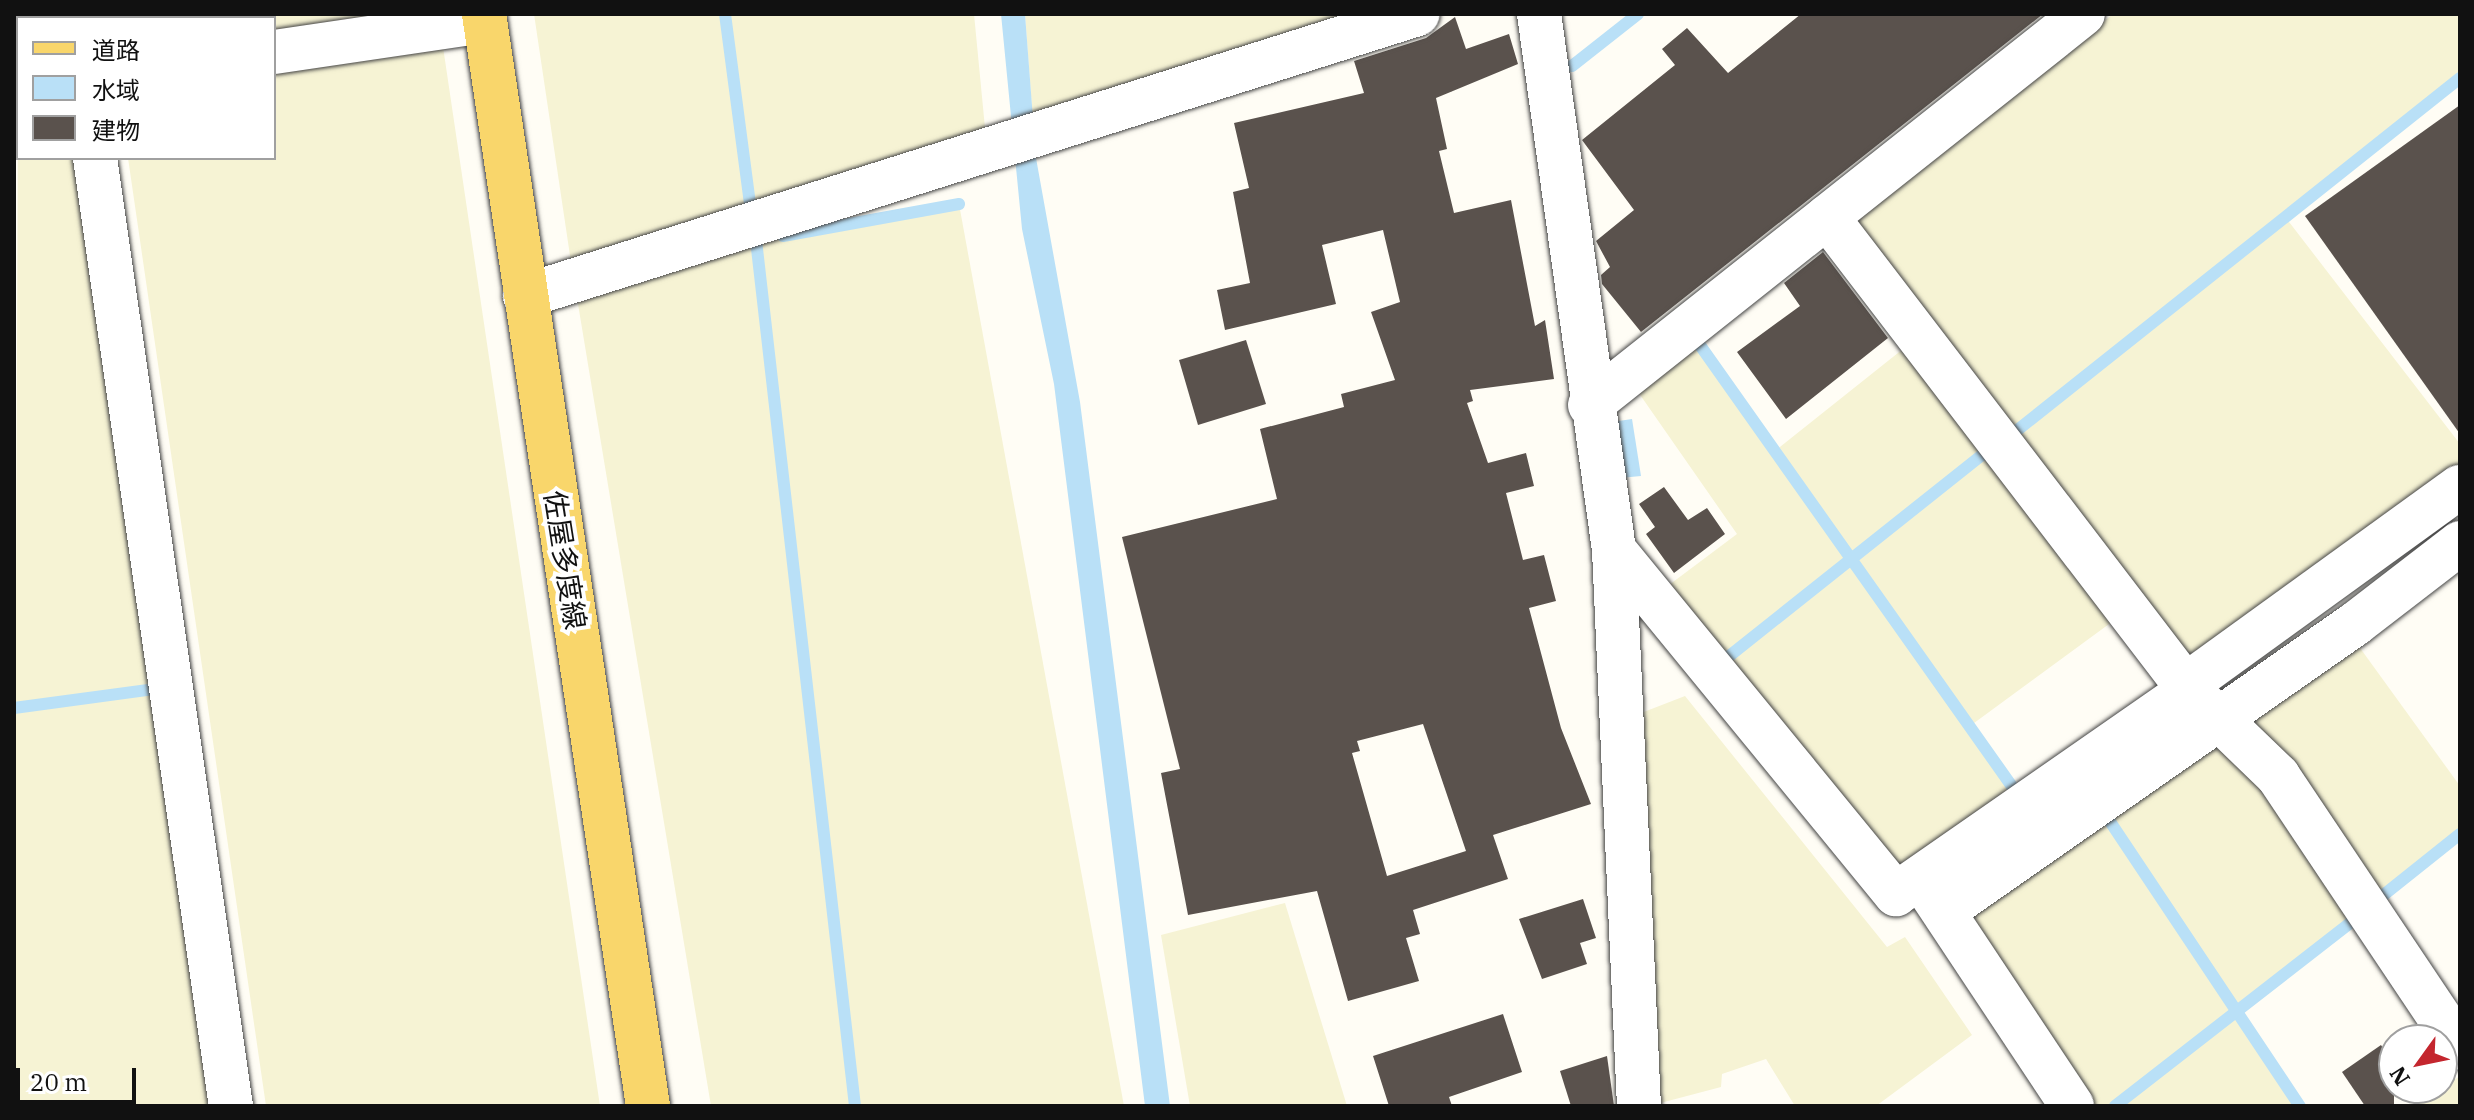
<!DOCTYPE html>
<meta charset="utf-8">
<style>
body{margin:0}
#map{position:relative;width:2474px;height:1120px;overflow:hidden;background:#fffdf5;font-family:"IBM Plex Serif","Noto Sans JP",serif}
div>[style]{position:absolute}
.farmland>*{inset:0;background:#f6f3d4}
.water>*{inset:0;background:#b9e0f7}
.stream>*{height:12px;margin:-6px;padding:0 6px;transform-origin:6px;border-radius:6px;background:#b9e0f7}
.building>*{inset:0;background:#5a524d}
.roads{filter:drop-shadow(0 0 2px #444) drop-shadow(0 0 2px #444)}
.minor>*{height:44px;margin:-22px;padding:0 22px;transform-origin:22px;border-radius:22px;background:#fff}
.major>*{height:44px;margin:-22px;padding:0 22px;transform-origin:22px;border-radius:22px;background:#f9d66b}
span{translate:-50% -50%;white-space:nowrap;text-align:center;line-height:1.15;-webkit-text-stroke:8px #fff;paint-order:stroke}
.street-label{font-size:28px;color:#111}
.frame{position:absolute;inset:0;border:16px solid #111;pointer-events:none}
.legend{position:absolute;left:16px;top:16px;width:260px;height:144px;box-sizing:border-box;background:#fff;border:2px solid #a0a0a0;margin:0;padding:10px 14px;list-style:none;font-size:24px;color:#111}
.legend li{display:flex;align-items:center;gap:16px;height:40px}
.legend b{width:40px;border:2px solid #a0a0a0}
.north{position:absolute;left:2378px;top:1024px;width:80px;height:80px;box-sizing:border-box;background:#fff;border:2px solid #a0a0a0;border-radius:50%;rotate:237deg;font-size:22px;font-weight:700;line-height:32px;text-align:center;color:#111}
.north::after{content:'';display:block;margin:auto;width:28px;height:36px;background:#c4262e;clip-path:polygon(50% 0,100% 100%,50% 72%,0 100%)}
.scale{position:absolute;left:16px;top:1068px;width:120px;height:36px;box-sizing:border-box;border:4px solid #111;border-top:0;padding-left:10px;font-size:24px;line-height:28px;white-space:nowrap;color:#111;-webkit-text-stroke:6px #fff;paint-order:stroke}
</style>
<div id="map">
<div class="farmland">
<div style="clip-path:polygon(106px 14px,438px 14px,274px 42px,274px 18px)"></div>
<div style="clip-path:polygon(534px 14px,974px 14px,985px 128px,572px 269px)"></div>
<div style="clip-path:polygon(1025px 14px,1384px 14px,1033px 122px)"></div>
<div style="clip-path:polygon(2113px 14px,2460px 14px,2460px 78px,2286px 218px,2460px 444px,2460px 476px,2184px 665px,1849px 224px)"></div>
<div style="clip-path:polygon(442px 40px,600px 1106px,266px 1106px,128px 158px,274px 158px,274px 63px)"></div>
<div style="clip-path:polygon(18px 99px,18px 158px,85px 158px,221px 1106px,14px 1106px)"></div>
<div style="clip-path:polygon(959px 204px,1124px 1106px,711px 1106px,577px 298px,756px 240px)"></div>
<div style="clip-path:polygon(1697px 341px,1775px 451px,1913px 341px,2120px 616px,1970px 726px,2013px 795px,1899px 875px,1661px 591px,1737px 534px,1636px 389px)"></div>
<div style="clip-path:polygon(2355px 641px,2460px 786px,2460px 834px,2376px 901px,2236px 723px)"></div>
<div style="clip-path:polygon(1685px 696px,1887px 947px,1905px 937px,1972px 1035px,1876px 1106px,1795px 1106px,1766px 1059px,1722px 1074px,1721px 1087px,1649px 1106px,1636px 715px)"></div>
<div style="clip-path:polygon(2220px 732px,2358px 912px,2236px 1010px,2300px 1106px,2084px 1106px,1965px 910px)"></div>
<div style="clip-path:polygon(1285px 903px,1347px 1106px,1190px 1106px,1161px 935px)"></div>
<div style="clip-path:polygon(2460px 1076px,2460px 1106px,2414px 1106px,2442px 1088px)"></div>
</div>
<div class="water">
<div style="clip-path:polygon(1001px 14px,1025px 14px,1036px 158px,1080px 402px,1170px 1106px,1145px 1106px,1054px 384px,1022px 229px)"></div>
<div style="clip-path:polygon(1632px 419px,1641px 476px,1620px 478px,1612px 422px)"></div>
</div>
<div class="stream">
<div style="left:725px;top:14px;width:199px;rotate:82.5deg"></div>
<div style="left:1572px;top:66px;width:84px;rotate:-38.2deg"></div>
<div style="left:783px;top:236px;width:179px;rotate:-10.3deg"></div>
<div style="left:756px;top:240px;width:872px;rotate:83.48deg"></div>
<div style="left:1697px;top:341px;width:552px;rotate:54.73deg"></div>
<div style="left:2010px;top:436px;width:575px;rotate:-38.5deg"></div>
<div style="left:1723px;top:661px;width:344px;rotate:-38.5deg"></div>
<div style="left:14px;top:708px;width:141px;rotate:-7.7deg"></div>
<div style="left:2107px;top:817px;width:348px;rotate:56.3deg"></div>
<div style="left:2376px;top:901px;width:107px;rotate:-38.6deg"></div>
<div style="left:2115px;top:1106px;width:309px;rotate:-37.9deg"></div>
</div>
<div class="building">
<div style="clip-path:polygon(1801px 14px,2043px 14px,1641px 332px,1602px 284px,1601px 275px,1610px 267px,1596px 241px,1634px 210px,1582px 140px,1675px 65px,1662px 49px,1687px 28px,1728px 73px)"></div>
<div style="clip-path:polygon(evenodd,1455px 17px,1466px 49px,1509px 34px,1518px 64px,1436px 98px,1447px 149px,1439px 151px,1454px 213px,1511px 200px,1535px 326px,1545px 320px,1554px 379px,1470px 390px,1473px 401px,1467px 403px,1488px 463px,1526px 453px,1534px 486px,1506px 493px,1523px 560px,1544px 555px,1556px 601px,1529px 608px,1561px 728px,1591px 804px,1493px 835px,1508px 879px,1413px 910px,1420px 934px,1406px 938px,1419px 981px,1348px 1001px,1317px 891px,1188px 915px,1161px 773px,1180px 769px,1122px 537px,1277px 499px,1260px 429px,1344px 407px,1341px 394px,1395px 380px,1371px 312px,1400px 302px,1383px 230px,1322px 245px,1336px 304px,1225px 330px,1217px 290px,1250px 283px,1233px 192px,1249px 188px,1234px 123px,1364px 93px,1354px 61px,1426px 38px,1455px 17px,1423px 724px,1466px 851px,1387px 876px,1352px 753px,1360px 751px,1357px 741px,1423px 724px)"></div>
<div style="clip-path:polygon(2460px 105px,2460px 434px,2305px 216px)"></div>
<div style="clip-path:polygon(1823px 252px,1888px 338px,1786px 419px,1737px 352px,1800px 306px,1784px 283px)"></div>
<div style="clip-path:polygon(1246px 340px,1266px 404px,1198px 425px,1179px 360px)"></div>
<div style="clip-path:polygon(1664px 487px,1688px 520px,1707px 508px,1725px 534px,1674px 573px,1646px 534px,1655px 527px,1639px 504px)"></div>
<div style="clip-path:polygon(1583px 899px,1596px 938px,1580px 943px,1587px 964px,1542px 979px,1519px 919px)"></div>
<div style="clip-path:polygon(1503px 1014px,1522px 1072px,1449px 1097px,1452px 1106px,1389px 1106px,1373px 1056px)"></div>
<div style="clip-path:polygon(2381px 1045px,2394px 1065px,2394px 1106px,2365px 1106px,2342px 1072px)"></div>
<div style="clip-path:polygon(1607px 1056px,1614px 1106px,1571px 1106px,1560px 1071px)"></div>
</div>
<div class="roads">
<div class="minor">
<div style="left:74px;top:14px;width:4px;rotate:90deg"></div>
<div style="left:1539px;top:14px;width:541px;rotate:82.03deg"></div>
<div style="left:1614px;top:550px;width:557px;rotate:87.43deg"></div>
<div style="left:274px;top:52px;width:213px;rotate:-8.4deg"></div>
<div style="left:14px;top:90px;width:4px;rotate:-14deg"></div>
<div style="left:95px;top:158px;width:958px;rotate:81.84deg"></div>
<div style="left:1827px;top:217px;width:596px;rotate:52.57deg"></div>
<div style="left:2189px;top:690px;width:124px;rotate:44deg"></div>
<div style="left:2278px;top:776px;width:327px;rotate:56.2deg"></div>
<div style="left:525px;top:296px;width:936px;rotate:-17.53deg"></div>
<div style="left:1590px;top:405px;width:629px;rotate:-38.42deg"></div>
<div style="left:1614px;top:550px;width:445px;rotate:50.7deg"></div>
<div style="left:1896px;top:894px;width:357px;rotate:-34.8deg"></div>
<div style="left:2186px;top:685px;width:338px;rotate:-35.9deg"></div>
<div style="left:1926px;top:886px;width:264px;rotate:56.4deg"></div>
<div style="left:1945px;top:910px;width:500px;rotate:-34.9deg"></div>
<div style="left:2355px;top:624px;width:133px;rotate:-37.6deg"></div>
</div>
<div class="major">
<div style="left:484px;top:14px;width:1104px;rotate:81.46deg"></div>
</div>
</div>
<div class="street-label">
<span style="left:565px;top:560px;rotate:81deg">佐屋多度線</span>
</div>
<div class="frame"></div>
<ul class="legend">
<li><b style="height:10px;background:#f9d66b"></b>道路</li>
<li><b style="height:22px;background:#b9e0f7"></b>水域</li>
<li><b style="height:22px;background:#5a524d"></b>建物</li>
</ul>
<div class="north">N</div>
<div class="scale">20 m</div>
</div>
